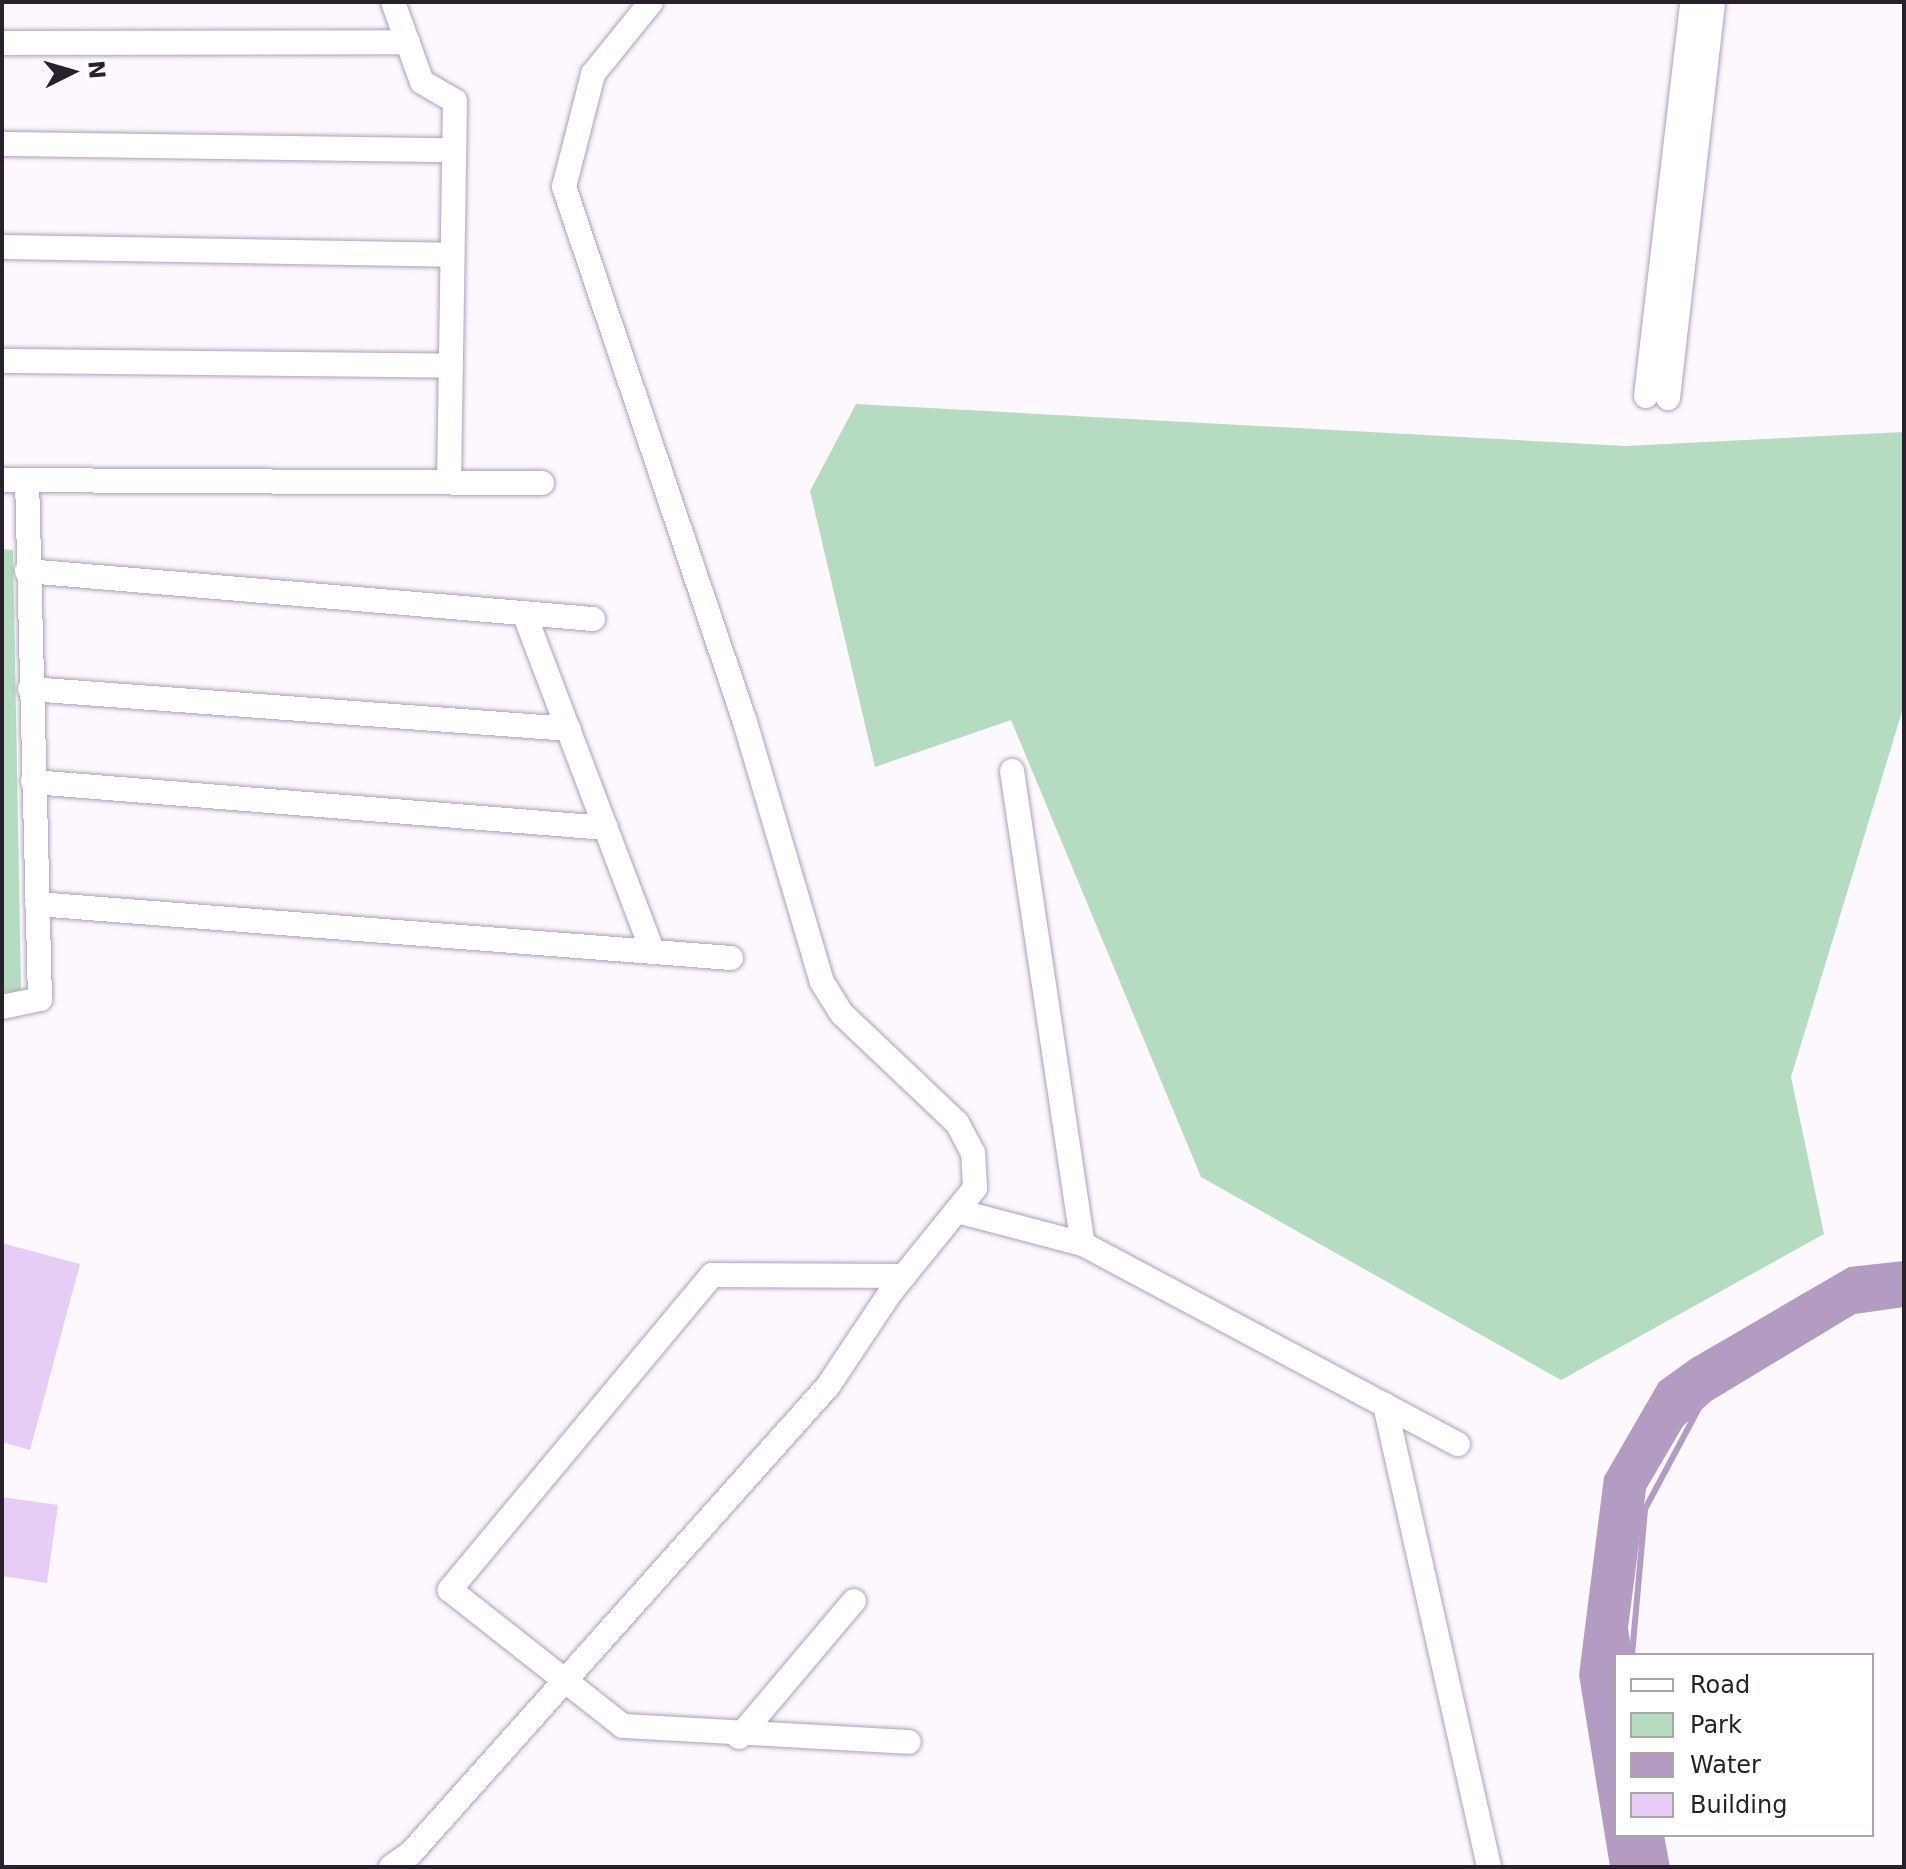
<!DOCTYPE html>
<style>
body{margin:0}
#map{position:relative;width:1906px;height:1869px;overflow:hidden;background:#fcf8fe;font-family:"DejaVu Sans",sans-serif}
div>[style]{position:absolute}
.green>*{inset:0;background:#b5dbc1}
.water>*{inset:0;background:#b39bc1}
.stream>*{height:6px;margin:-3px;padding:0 3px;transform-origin:3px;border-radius:3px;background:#b39bc1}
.building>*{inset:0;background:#e7cdf5}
.roads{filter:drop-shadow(0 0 2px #b09eba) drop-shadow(0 0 2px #b09eba)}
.street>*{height:24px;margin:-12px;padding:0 12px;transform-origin:12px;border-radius:12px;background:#fff}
span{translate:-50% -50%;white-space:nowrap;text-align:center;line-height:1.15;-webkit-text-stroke:6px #fff;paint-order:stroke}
.frame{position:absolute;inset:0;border:4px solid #28212b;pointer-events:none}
.legend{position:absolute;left:1614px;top:1653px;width:260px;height:184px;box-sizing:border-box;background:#fff;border:2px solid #a9a6aa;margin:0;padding:10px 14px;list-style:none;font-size:24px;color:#28212b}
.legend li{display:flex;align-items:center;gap:16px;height:40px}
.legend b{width:40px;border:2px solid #a9a6aa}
.north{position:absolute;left:32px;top:32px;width:80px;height:80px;-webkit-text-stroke:6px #fff;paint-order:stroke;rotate:85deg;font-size:22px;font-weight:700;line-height:32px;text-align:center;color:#28212b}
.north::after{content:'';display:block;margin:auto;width:28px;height:36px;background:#28212b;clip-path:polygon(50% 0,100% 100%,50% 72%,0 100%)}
</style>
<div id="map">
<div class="green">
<div style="clip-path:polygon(856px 404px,1625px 446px,1904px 432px,1904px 705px,1791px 1077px,1824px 1234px,1561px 1380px,1201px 1177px,1011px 720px,875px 767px,810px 491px)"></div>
<div style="clip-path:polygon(2px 549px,13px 550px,21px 990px,2px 993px)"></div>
</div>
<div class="water">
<div style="clip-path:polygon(1904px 1261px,1904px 1307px,1855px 1314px,1711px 1401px,1683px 1426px,1646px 1489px,1628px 1628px,1632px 1655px,1616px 1655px,1616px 1835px,1664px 1835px,1670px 1867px,1610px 1867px,1579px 1675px,1604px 1477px,1659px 1382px,1691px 1359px,1849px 1267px)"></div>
</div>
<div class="stream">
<div style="left:1632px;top:1655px;width:147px;rotate:-84.9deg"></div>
<div style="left:1645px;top:1509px;width:115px;rotate:-61.9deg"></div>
</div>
<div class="building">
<div style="clip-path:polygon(2px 1243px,80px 1264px,30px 1450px,2px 1442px)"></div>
<div style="clip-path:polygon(2px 1497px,58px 1505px,47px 1583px,2px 1576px)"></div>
</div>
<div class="roads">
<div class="street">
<div style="left:393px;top:2px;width:85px;rotate:70.1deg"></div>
<div style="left:422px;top:82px;width:38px;rotate:30deg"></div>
<div style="left:455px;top:101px;width:381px;rotate:90.9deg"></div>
<div style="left:2px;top:43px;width:406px;rotate:-0.1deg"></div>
<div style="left:2px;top:144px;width:452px;rotate:0.8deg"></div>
<div style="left:2px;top:247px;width:450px;rotate:1deg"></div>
<div style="left:2px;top:361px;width:449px;rotate:0.6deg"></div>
<div style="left:1646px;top:396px;width:397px;rotate:-83.3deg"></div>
<div style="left:1668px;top:398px;width:399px;rotate:-83.5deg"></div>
<div style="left:2px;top:480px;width:540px;rotate:0.32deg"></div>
<div style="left:27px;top:571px;width:568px;rotate:4.85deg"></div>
<div style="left:524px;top:613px;width:363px;rotate:69.2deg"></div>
<div style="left:30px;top:689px;width:540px;rotate:4.24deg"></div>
<div style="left:1012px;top:771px;width:478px;rotate:81.5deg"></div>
<div style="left:33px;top:782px;width:575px;rotate:4.59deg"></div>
<div style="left:37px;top:904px;width:696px;rotate:4.45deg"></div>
<div style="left:2px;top:1007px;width:39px;rotate:-12deg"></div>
<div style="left:40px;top:999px;width:519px;rotate:-91.43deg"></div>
<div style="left:957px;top:1211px;width:130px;rotate:14.7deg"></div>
<div style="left:1083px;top:1244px;width:425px;rotate:28.1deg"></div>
<div style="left:904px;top:1276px;width:192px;rotate:-179.7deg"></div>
<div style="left:712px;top:1275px;width:410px;rotate:129.8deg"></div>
<div style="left:450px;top:1590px;width:220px;rotate:38.2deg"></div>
<div style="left:623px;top:1726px;width:286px;rotate:3.2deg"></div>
<div style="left:1385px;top:1405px;width:474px;rotate:77.3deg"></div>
<div style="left:739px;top:1737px;width:178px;rotate:-49.8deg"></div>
<div style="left:391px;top:1867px;width:24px;rotate:-35deg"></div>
<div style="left:411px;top:1853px;width:626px;rotate:-48.24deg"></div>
<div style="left:828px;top:1386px;width:112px;rotate:-56.3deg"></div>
<div style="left:890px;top:1293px;width:135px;rotate:-51deg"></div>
<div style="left:975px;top:1188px;width:35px;rotate:-93deg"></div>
<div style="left:973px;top:1153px;width:34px;rotate:-118deg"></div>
<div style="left:957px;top:1123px;width:158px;rotate:-136.5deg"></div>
<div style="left:842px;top:1014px;width:38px;rotate:-122deg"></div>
<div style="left:822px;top:982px;width:274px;rotate:-106.5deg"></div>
<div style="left:744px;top:719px;width:562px;rotate:-108.69deg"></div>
<div style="left:564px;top:187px;width:117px;rotate:-75.6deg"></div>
<div style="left:593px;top:74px;width:92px;rotate:-51.1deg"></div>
</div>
</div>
<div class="frame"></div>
<ul class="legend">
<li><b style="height:10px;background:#fff"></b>Road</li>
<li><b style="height:22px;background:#b5dbc1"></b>Park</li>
<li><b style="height:22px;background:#b39bc1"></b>Water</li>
<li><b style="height:22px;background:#e7cdf5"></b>Building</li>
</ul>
<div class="north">N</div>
</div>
